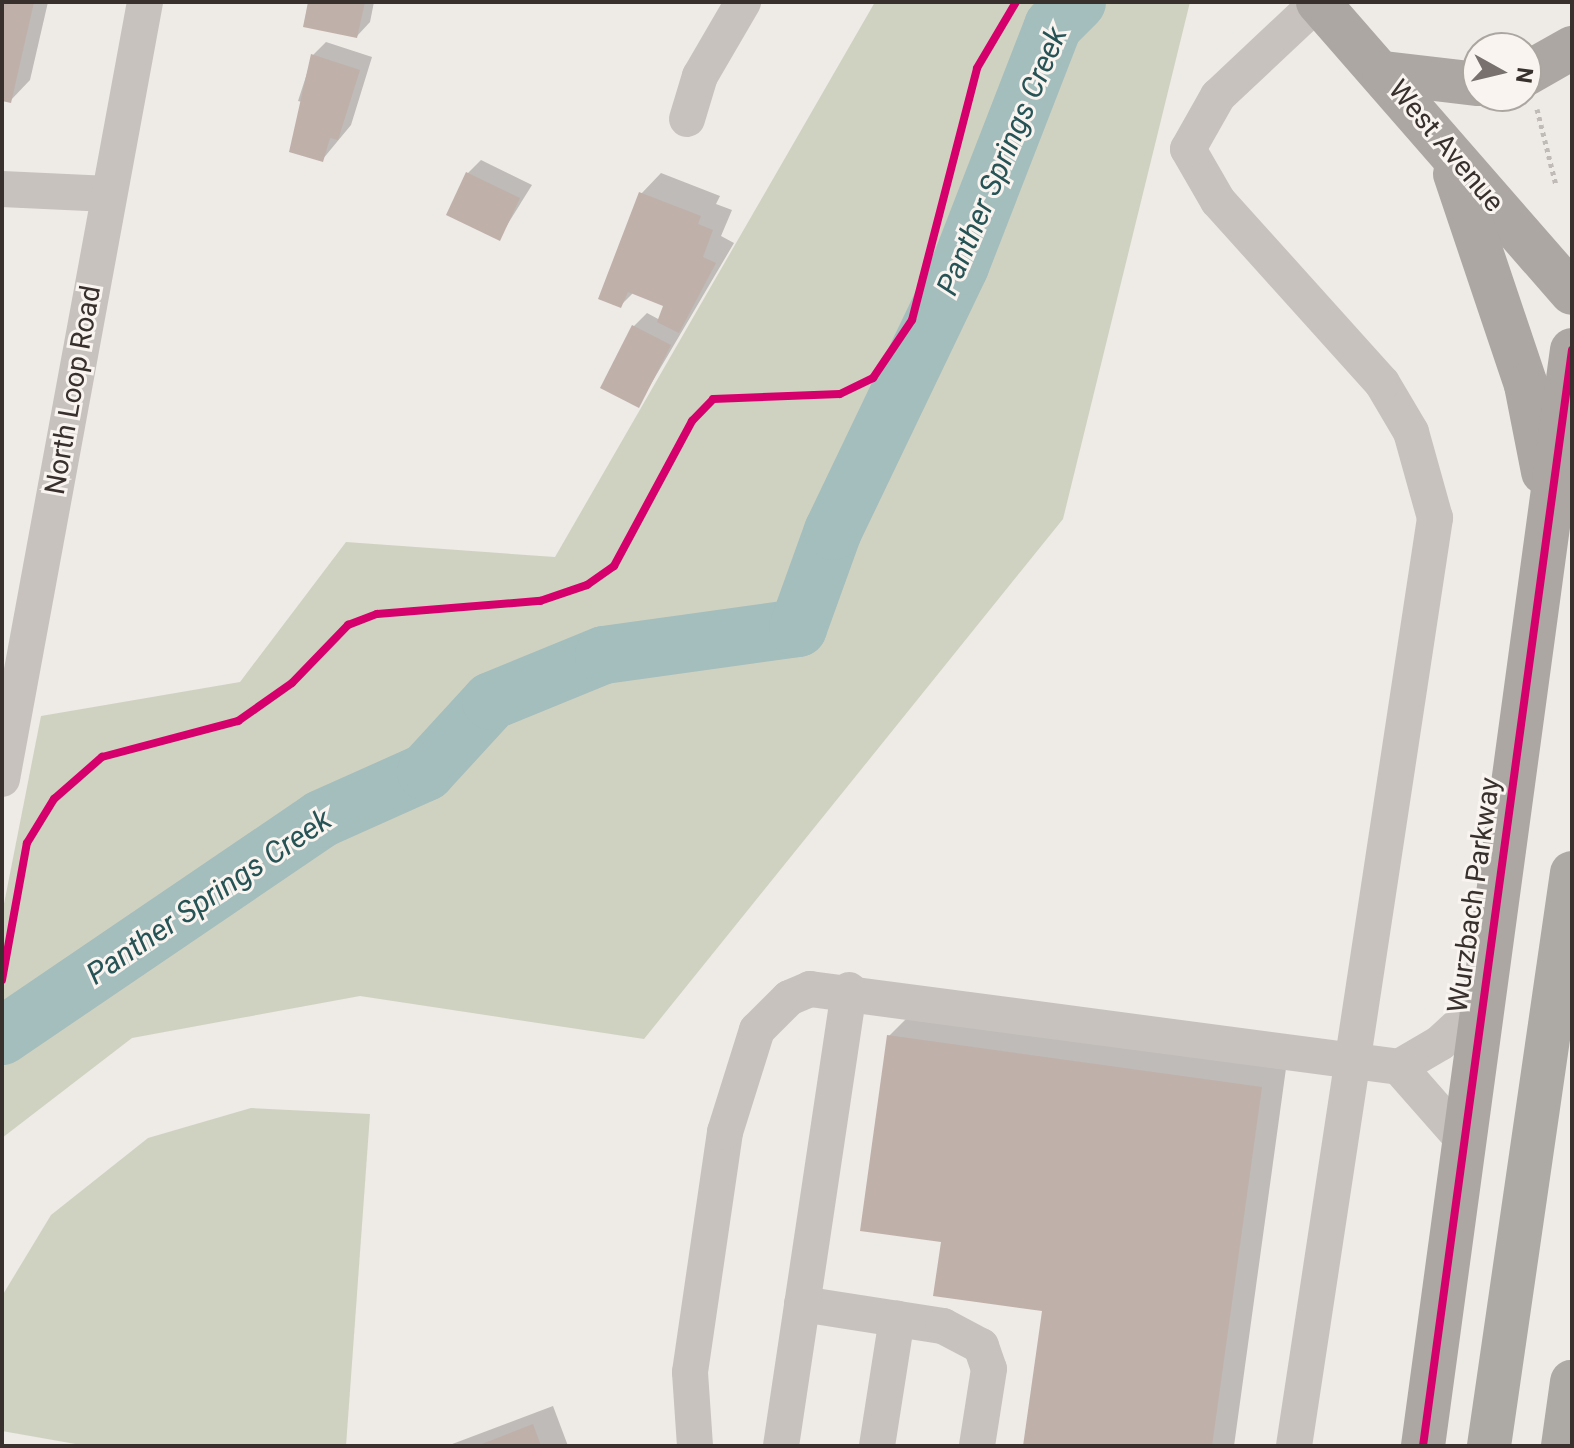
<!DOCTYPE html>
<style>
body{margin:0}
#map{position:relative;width:1574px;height:1448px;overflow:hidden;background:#eeeae6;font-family:Roboto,sans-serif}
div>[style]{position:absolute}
.green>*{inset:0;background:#cfd2c1}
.shadow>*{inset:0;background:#0003}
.river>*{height:58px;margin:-29px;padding:0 29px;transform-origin:29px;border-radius:29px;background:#a4bdbd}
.building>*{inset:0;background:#c0b0aa}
.path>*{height:5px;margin-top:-2.5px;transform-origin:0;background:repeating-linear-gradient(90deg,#c0bbb6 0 4px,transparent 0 8px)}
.minor>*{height:36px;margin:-18px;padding:0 18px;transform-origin:18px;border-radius:18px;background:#c7c2be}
.major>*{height:44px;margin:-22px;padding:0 22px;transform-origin:22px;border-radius:22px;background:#aca7a3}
.highway>*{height:44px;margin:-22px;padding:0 22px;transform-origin:22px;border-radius:22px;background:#ada9a5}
.cycleway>*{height:8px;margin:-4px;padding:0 4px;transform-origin:4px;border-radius:4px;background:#d6006c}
span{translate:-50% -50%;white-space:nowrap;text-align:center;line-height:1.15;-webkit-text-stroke:6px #f9f4ef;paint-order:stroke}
.street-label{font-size:28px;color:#38302c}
.water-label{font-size:30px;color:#265355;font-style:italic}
.frame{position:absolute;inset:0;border:4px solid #38302c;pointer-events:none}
.north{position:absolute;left:1462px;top:32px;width:80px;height:80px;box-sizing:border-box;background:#f9f4ef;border:2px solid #aca6a1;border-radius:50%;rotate:98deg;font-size:22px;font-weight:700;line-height:32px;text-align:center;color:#38302c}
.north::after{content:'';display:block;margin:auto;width:28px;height:36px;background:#78716d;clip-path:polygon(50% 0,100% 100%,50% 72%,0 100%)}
</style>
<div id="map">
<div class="green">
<div style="clip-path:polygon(875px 2px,1190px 2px,1063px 519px,644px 1039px,360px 996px,132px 1038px,2px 1138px,2px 914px,41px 716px,240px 682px,346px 542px,555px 557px)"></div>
<div style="clip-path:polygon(251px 1108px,370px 1114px,346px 1446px,87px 1446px,2px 1431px,2px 1296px,51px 1215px,148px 1138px)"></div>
</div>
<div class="shadow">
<div style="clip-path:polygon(2px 2px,48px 2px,30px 80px,10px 101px,2px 99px)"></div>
<div style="clip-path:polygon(310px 2px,374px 2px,370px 22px,357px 36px)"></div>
<div style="clip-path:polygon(326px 42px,372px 57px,351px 125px,322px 160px,306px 103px,298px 101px,313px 55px)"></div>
<div style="clip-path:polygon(481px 160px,532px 185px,499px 238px,467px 174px)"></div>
<div style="clip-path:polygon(661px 173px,720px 196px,716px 204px,732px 210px,721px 236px,734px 243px,638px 406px,634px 326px,647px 313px,660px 320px,666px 305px,634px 292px,620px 306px,641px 194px)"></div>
<div style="clip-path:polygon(916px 1009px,1287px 1061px,1234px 1446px,1026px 1446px,1044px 1310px,943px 1240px,889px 1036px)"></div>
<div style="clip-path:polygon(553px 1406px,568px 1446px,447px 1446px)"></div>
</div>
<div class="river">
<div style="left:2px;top:1036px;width:386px;rotate:-34.2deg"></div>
<div style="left:321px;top:819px;width:115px;rotate:-24.1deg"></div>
<div style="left:426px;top:772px;width:96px;rotate:-47.5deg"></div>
<div style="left:491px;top:701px;width:122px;rotate:-22.2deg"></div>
<div style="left:604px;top:655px;width:196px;rotate:-7.9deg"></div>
<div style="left:798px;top:628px;width:103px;rotate:-70.2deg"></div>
<div style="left:833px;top:531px;width:294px;rotate:-64.4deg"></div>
<div style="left:960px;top:266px;width:257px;rotate:-68.8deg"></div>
<div style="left:1053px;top:26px;width:34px;rotate:-45deg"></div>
</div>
<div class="building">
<div style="clip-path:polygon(2px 2px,34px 2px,11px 103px,2px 101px)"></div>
<div style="clip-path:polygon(308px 2px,365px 2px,357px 38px,303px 27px)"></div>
<div style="clip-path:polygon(311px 54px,360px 70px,338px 140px,330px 138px,323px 162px,289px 152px)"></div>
<div style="clip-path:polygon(466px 172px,520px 198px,500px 241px,446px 215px)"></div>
<div style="clip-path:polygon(639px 192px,701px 216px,698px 224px,713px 230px,703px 257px,716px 263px,679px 333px,657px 322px,663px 306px,628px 292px,621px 308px,598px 299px)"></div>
<div style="clip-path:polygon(632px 325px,671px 345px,639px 408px,600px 388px)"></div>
<div style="clip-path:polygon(887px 1035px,1262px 1087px,1212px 1446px,1023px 1446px,1042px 1311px,933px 1296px,941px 1242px,860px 1231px)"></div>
<div style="clip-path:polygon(533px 1424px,541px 1446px,477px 1446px)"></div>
</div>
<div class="path">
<div style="left:1537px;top:109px;width:78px;rotate:76deg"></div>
</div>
<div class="minor">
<div style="left:687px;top:119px;width:45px;rotate:-73.2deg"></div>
<div style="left:700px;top:76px;width:86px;rotate:-59.8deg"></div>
<div style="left:2px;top:189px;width:107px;rotate:2.7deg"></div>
<div style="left:2px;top:779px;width:790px;rotate:-79.57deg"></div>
<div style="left:1399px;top:1067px;width:48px;rotate:-30.3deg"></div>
<div style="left:1440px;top:1043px;width:57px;rotate:-42.9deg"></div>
<div style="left:802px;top:1304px;width:143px;rotate:8.9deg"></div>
<div style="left:943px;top:1326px;width:43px;rotate:27.8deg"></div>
<div style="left:981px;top:1346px;width:24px;rotate:71deg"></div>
<div style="left:989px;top:1369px;width:78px;rotate:98.9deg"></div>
<div style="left:695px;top:1446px;width:74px;rotate:-93.9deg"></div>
<div style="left:690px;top:1372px;width:243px;rotate:-81.7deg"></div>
<div style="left:725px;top:1132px;width:107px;rotate:-72.6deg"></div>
<div style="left:757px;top:1030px;width:45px;rotate:-45deg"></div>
<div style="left:789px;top:998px;width:23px;rotate:-23deg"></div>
<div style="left:810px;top:989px;width:594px;rotate:7.54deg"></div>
<div style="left:1399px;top:1067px;width:98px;rotate:48.7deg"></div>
<div style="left:781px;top:1446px;width:461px;rotate:-81.5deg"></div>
<div style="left:877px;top:1446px;width:129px;rotate:-81.1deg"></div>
<div style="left:1294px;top:1446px;width:939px;rotate:-81.36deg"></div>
<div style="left:1435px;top:518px;width:89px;rotate:-105.6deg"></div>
<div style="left:1411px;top:432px;width:57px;rotate:-120.6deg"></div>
<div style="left:1382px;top:383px;width:245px;rotate:-132deg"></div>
<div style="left:1218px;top:201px;width:60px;rotate:-120deg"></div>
<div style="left:1188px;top:149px;width:61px;rotate:-60.5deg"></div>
<div style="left:1218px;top:96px;width:137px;rotate:-43.2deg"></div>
</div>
<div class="major">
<div style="left:1318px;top:2px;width:386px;rotate:48.9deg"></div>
<div style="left:1384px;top:73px;width:95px;rotate:6.7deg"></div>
<div style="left:1526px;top:74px;width:53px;rotate:-29.5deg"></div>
<div style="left:1455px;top:174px;width:223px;rotate:71.4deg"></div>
<div style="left:1526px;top:385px;width:89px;rotate:78.9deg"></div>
<div style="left:1423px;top:1446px;width:1106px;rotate:-82.26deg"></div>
</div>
<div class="highway">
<div style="left:1489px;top:1446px;width:579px;rotate:-81.76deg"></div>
<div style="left:1563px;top:1446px;width:65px;rotate:-82deg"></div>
</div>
<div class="cycleway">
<div style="left:2px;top:980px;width:139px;rotate:-79.7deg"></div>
<div style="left:27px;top:843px;width:52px;rotate:-58.5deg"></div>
<div style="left:54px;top:799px;width:64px;rotate:-41.2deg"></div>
<div style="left:102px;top:757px;width:141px;rotate:-14.8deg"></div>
<div style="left:238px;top:721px;width:66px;rotate:-35.1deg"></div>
<div style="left:292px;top:683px;width:81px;rotate:-46deg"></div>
<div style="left:348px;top:625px;width:31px;rotate:-21deg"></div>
<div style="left:377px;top:614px;width:164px;rotate:-4.6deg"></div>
<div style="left:540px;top:601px;width:50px;rotate:-18.8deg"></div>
<div style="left:587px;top:585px;width:33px;rotate:-35deg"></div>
<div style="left:614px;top:566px;width:165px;rotate:-61.7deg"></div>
<div style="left:692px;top:421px;width:30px;rotate:-46deg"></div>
<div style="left:713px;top:399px;width:127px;rotate:-2.3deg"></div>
<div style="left:840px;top:394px;width:37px;rotate:-26deg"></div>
<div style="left:873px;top:378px;width:70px;rotate:-56.1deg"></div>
<div style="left:912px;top:320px;width:260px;rotate:-75.5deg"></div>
<div style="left:977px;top:68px;width:77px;rotate:-59.4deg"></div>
<div style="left:1423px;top:1446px;width:1106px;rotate:-82.26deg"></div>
</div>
<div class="street-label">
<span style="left:1446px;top:146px;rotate:50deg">West Avenue</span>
<span style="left:73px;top:390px;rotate:-80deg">North Loop Road</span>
<span style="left:1474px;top:895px;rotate:-82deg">Wurzbach Parkway</span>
</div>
<div class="water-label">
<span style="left:1002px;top:161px;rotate:-67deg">Panther Springs Creek</span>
<span style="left:209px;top:897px;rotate:-34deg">Panther Springs Creek</span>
</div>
<div class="frame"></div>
<div class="north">N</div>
</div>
